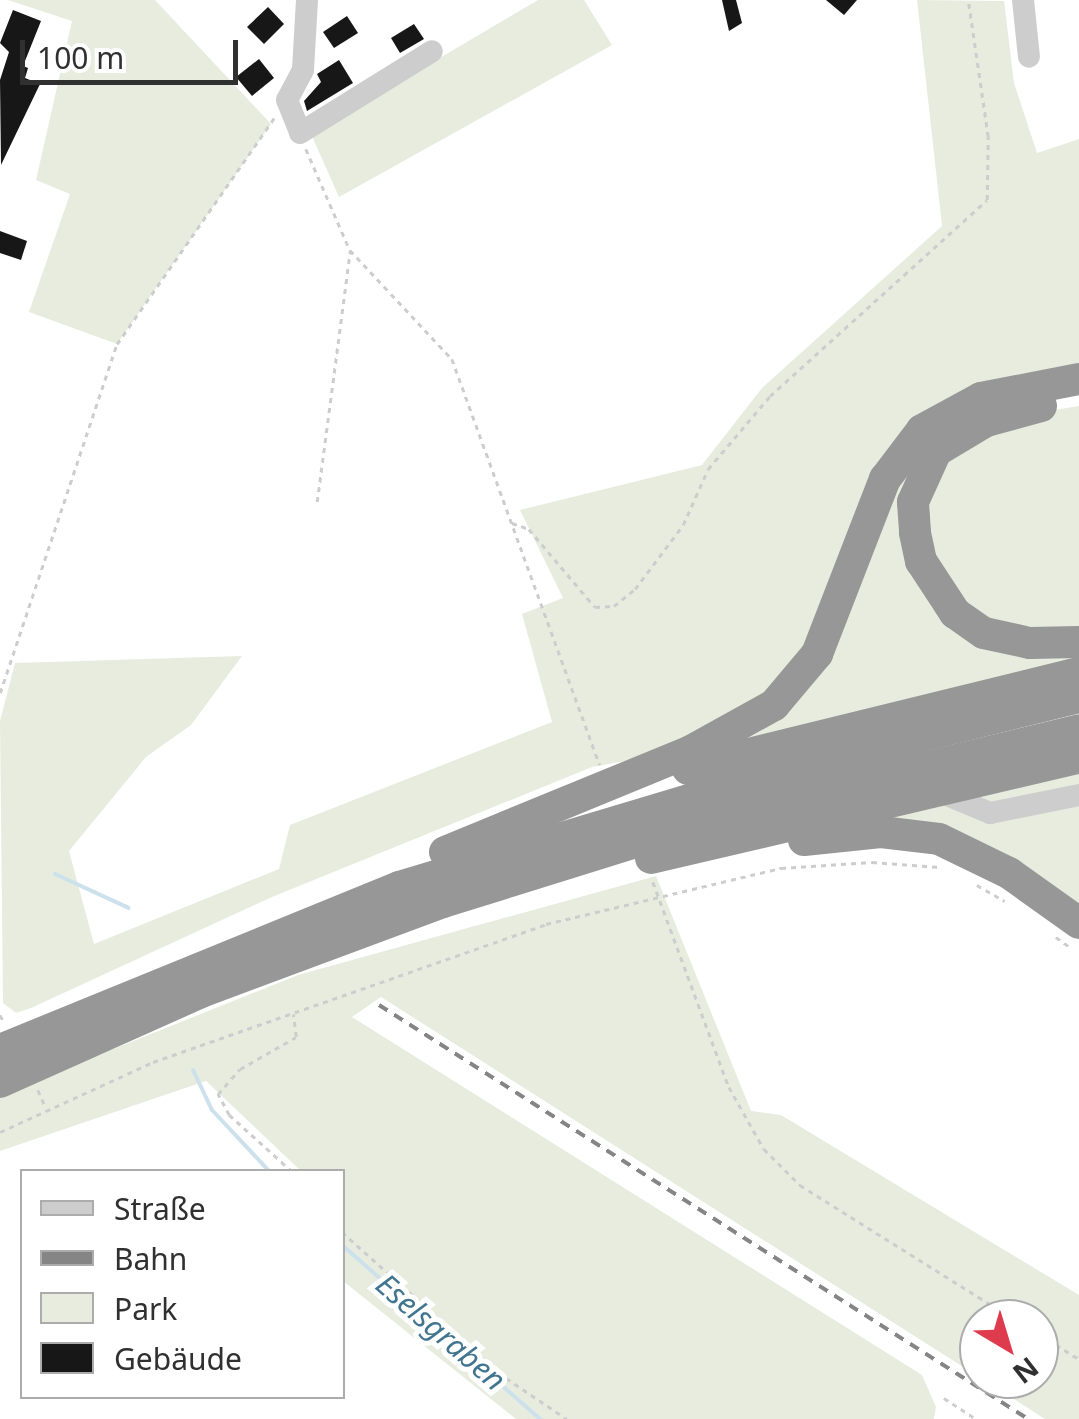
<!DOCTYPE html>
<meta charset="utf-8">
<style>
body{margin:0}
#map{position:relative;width:1079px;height:1419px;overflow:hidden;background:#fff;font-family:"Noto Sans",sans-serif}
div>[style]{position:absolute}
.green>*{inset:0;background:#e7ecdf}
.stream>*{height:4px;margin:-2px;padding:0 2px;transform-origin:2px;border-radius:2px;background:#cce1eb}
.building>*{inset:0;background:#171717}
.path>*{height:2.5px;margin-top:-1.25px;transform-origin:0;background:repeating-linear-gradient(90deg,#cdcdcd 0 5px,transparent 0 10px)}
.minor>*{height:22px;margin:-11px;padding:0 11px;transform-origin:11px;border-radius:11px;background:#cdcdcd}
.highway>*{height:32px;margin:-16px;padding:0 16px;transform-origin:16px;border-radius:16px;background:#979797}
.rail>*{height:4px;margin-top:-2px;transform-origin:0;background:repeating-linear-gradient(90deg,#858585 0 10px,transparent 0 18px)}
span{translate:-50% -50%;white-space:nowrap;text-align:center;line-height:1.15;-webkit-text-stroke:10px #fff;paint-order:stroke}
.water-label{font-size:30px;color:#41758f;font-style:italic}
.legend{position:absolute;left:20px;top:1169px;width:325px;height:230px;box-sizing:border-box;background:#fff;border:2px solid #acacac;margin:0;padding:12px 18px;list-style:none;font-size:30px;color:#303030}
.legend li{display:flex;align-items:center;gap:20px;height:50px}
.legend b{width:50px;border:2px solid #acacac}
.north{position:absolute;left:959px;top:1299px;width:100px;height:100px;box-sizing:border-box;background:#fff;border:2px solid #acacac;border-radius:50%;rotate:142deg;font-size:28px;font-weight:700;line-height:40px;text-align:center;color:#303030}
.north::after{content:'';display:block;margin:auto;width:35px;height:45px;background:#de3b4f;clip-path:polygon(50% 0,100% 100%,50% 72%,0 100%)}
.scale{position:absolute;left:20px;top:40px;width:218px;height:45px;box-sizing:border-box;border:5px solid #303030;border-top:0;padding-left:12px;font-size:30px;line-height:35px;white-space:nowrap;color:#303030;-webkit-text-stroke:8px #fff;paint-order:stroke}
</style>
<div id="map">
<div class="green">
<div style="clip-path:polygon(8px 0,155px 0,271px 124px,117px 344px,29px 312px,70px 194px,36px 180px,72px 21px)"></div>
<div style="clip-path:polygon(538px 0,584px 0,612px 45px,339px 197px,311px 134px)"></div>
<div style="clip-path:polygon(917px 0,1004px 1px,1014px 83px,1037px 153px,1079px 139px,1079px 371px,941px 433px,915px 576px,932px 608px,961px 633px,1079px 660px,749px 739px,592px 767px,272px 897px,31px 1008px,16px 1013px,3px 1003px,0 721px,15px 663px,242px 656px,191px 725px,146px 757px,69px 851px,94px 944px,279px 869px,290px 825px,552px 722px,522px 614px,563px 598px,520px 510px,702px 465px,762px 388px,942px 226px)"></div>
<div style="clip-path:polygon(1079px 406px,1079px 635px,973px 617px,934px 570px,928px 483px,941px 455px,1019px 416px)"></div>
<div style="clip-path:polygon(1079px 773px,1079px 913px,888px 815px)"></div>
<div style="clip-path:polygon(656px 876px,751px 1111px,781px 1115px,1079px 1295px,1079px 1419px,1045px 1419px,982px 1379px,1039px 1379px,1039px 1319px,979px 1319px,979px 1377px,381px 997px,352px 1017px,922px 1375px,936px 1407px,934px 1419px,516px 1419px,343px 1281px,342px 1172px,301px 1171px,206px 1081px,0 1151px,0 1098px,41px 1078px,298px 975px)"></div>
</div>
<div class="stream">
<div style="left:55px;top:874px;width:81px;rotate:24.7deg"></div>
<div style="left:193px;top:1070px;width:44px;rotate:64.6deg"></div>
<div style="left:212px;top:1110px;width:85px;rotate:46.9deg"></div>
<div style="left:342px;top:1245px;width:264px;rotate:41.3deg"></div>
</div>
<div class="building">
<div style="clip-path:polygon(722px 0,736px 0,742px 23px,729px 31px)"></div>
<div style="clip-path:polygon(826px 0,857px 0,844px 15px)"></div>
<div style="clip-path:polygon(268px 7px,284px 24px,264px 44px,247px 27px)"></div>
<div style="clip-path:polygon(13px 10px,41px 21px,23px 66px,28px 68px,25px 78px,40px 84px,1px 165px,0 80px,9px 52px,0 43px)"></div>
<div style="clip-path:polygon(347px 16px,358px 33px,334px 48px,323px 32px)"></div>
<div style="clip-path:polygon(414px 24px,424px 39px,400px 53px,391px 38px)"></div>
<div style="clip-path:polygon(259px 59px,274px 78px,252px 96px,236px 77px)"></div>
<div style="clip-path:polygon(339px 60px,353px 83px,307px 111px,304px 101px,321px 82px,317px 74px)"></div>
<div style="clip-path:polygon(0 231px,27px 241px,21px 260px,0 253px)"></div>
</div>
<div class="path">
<div style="left:306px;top:149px;width:110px;rotate:66.5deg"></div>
<div style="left:350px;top:250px;width:149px;rotate:46.9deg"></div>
<div style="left:452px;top:359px;width:432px;rotate:70deg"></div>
<div style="left:317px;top:502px;width:254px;rotate:-82.5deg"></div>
<div style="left:512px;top:523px;width:18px;rotate:19deg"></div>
<div style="left:529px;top:529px;width:102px;rotate:49.8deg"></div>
<div style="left:595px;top:607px;width:19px;rotate:-3deg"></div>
<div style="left:614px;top:606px;width:27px;rotate:-39deg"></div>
<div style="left:635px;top:589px;width:80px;rotate:-53.1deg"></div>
<div style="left:683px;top:525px;width:61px;rotate:-65.9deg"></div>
<div style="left:708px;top:469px;width:96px;rotate:-49.7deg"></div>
<div style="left:770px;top:396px;width:292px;rotate:-42.1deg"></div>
<div style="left:987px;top:200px;width:63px;rotate:-89.1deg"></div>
<div style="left:988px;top:137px;width:138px;rotate:-98.3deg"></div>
<div style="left:0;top:693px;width:368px;rotate:-71.5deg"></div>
<div style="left:117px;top:344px;width:277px;rotate:-55.2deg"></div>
<div style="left:653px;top:882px;width:219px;rotate:69.7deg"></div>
<div style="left:729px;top:1087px;width:71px;rotate:60.6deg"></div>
<div style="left:764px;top:1149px;width:51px;rotate:45deg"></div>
<div style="left:800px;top:1185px;width:252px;rotate:32.1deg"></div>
<div style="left:977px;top:885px;width:32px;rotate:30deg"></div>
<div style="left:1056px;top:937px;width:19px;rotate:36deg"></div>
<div style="left:0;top:1015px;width:6px;rotate:59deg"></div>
<div style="left:38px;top:1090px;width:17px;rotate:66deg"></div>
<div style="left:0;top:1132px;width:168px;rotate:-24.6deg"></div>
<div style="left:153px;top:1062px;width:417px;rotate:-19.3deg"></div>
<div style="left:546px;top:924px;width:242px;rotate:-13.4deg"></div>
<div style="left:781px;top:868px;width:91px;rotate:-3.8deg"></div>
<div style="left:872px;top:862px;width:67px;rotate:4.3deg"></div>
<div style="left:292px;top:1172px;width:85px;rotate:-137.9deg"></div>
<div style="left:229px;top:1115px;width:24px;rotate:-118deg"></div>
<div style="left:218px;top:1094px;width:33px;rotate:-49deg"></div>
<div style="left:240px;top:1069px;width:64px;rotate:-29.7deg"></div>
<div style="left:296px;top:1037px;width:23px;rotate:-97deg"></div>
<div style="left:342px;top:1232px;width:220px;rotate:41.7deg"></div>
<div style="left:506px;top:1378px;width:73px;rotate:33.9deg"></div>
<div style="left:1039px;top:1334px;width:47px;rotate:32deg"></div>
<div style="left:944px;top:1398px;width:38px;rotate:33deg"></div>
</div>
<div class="minor">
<div style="left:307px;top:0;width:70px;rotate:93.3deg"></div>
<div style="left:303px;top:70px;width:34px;rotate:118deg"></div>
<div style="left:287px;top:100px;width:35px;rotate:68deg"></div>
<div style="left:300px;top:133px;width:155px;rotate:-31.8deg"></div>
<div style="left:1023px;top:0;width:57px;rotate:84deg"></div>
<div style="left:935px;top:790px;width:60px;rotate:22.7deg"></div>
<div style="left:990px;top:813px;width:91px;rotate:-11.4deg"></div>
</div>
<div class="highway">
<div style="left:1041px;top:406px;width:57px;rotate:164.7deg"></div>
<div style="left:986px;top:421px;width:58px;rotate:149deg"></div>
<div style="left:936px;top:451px;width:56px;rotate:114.3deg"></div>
<div style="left:913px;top:502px;width:31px;rotate:86deg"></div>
<div style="left:915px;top:533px;width:29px;rotate:78deg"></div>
<div style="left:921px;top:561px;width:62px;rotate:56.8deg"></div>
<div style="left:955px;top:613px;width:35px;rotate:35deg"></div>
<div style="left:984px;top:633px;width:47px;rotate:12.3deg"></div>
<div style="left:1030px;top:643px;width:49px;rotate:-1.2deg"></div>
<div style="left:688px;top:769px;width:403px;rotate:-13.8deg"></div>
<div style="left:804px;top:840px;width:77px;rotate:-5.9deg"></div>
<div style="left:881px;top:832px;width:58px;rotate:6.9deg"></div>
<div style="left:939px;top:839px;width:78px;rotate:25.9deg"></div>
<div style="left:1009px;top:873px;width:86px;rotate:35.5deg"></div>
<div style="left:445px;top:852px;width:266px;rotate:-22.3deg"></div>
<div style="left:691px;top:751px;width:95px;rotate:-29deg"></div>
<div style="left:774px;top:705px;width:67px;rotate:-49.9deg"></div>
<div style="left:817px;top:654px;width:188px;rotate:-68.8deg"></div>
<div style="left:885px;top:479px;width:61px;rotate:-52.9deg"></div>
<div style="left:922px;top:430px;width:67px;rotate:-28.5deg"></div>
<div style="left:981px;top:398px;width:100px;rotate:-11deg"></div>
<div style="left:651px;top:858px;width:440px;rotate:-13.2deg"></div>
<div style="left:0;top:1050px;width:431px;rotate:-22.2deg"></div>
<div style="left:399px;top:887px;width:431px;rotate:-16.7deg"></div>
<div style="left:812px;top:763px;width:275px;rotate:-13.9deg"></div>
<div style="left:0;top:1082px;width:220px;rotate:-24.1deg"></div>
<div style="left:201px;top:992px;width:258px;rotate:-20.4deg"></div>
<div style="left:443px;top:902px;width:269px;rotate:-17.3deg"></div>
<div style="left:700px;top:822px;width:390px;rotate:-13.6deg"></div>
</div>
<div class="rail">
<div style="left:379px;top:1005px;width:770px;rotate:32.53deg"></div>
</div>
<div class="water-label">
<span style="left:441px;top:1332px;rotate:41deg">Eselsgraben</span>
</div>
<ul class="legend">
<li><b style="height:12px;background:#cdcdcd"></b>Straße</li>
<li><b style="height:12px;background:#858585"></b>Bahn</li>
<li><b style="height:28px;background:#e7ecdf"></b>Park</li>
<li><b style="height:28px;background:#171717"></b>Gebäude</li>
</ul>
<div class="north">N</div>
<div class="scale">100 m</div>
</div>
